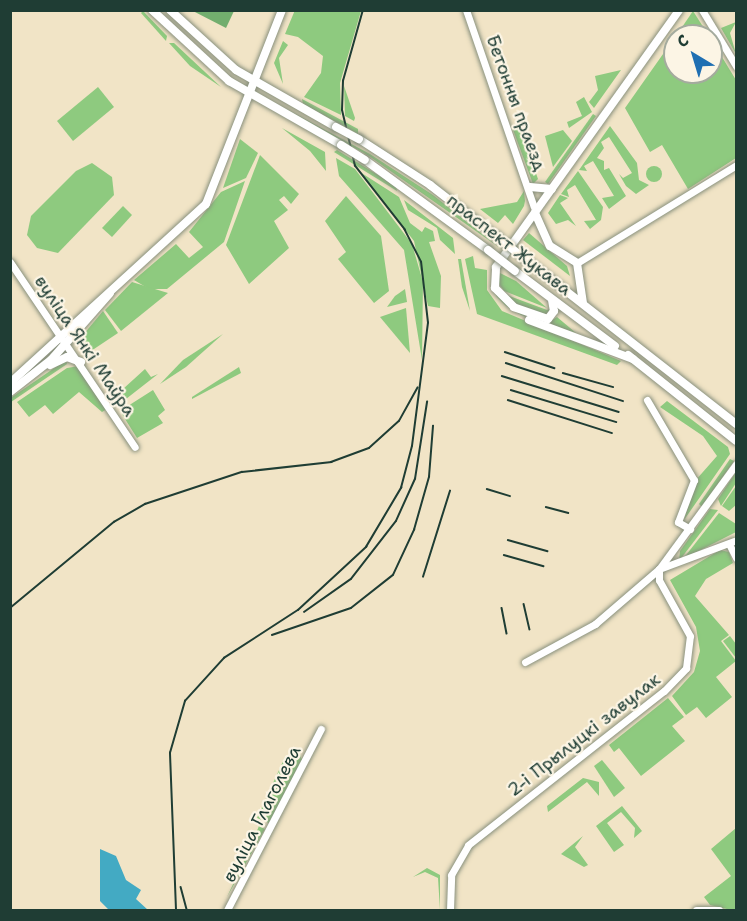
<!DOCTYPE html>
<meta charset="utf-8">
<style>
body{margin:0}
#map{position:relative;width:747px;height:921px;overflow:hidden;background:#f1e4c6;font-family:"Shantell Sans",sans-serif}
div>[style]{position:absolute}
.green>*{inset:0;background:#8eca7f}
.round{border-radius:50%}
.forest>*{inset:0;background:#72ae6e}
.water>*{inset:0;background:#43aac3}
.roads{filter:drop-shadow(0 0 2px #88907d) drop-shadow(0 0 2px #88907d)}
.minor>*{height:7px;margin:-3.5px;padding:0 3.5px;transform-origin:3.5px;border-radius:3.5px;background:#fff}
.major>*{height:8px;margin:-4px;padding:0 4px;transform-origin:4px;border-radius:4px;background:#fff}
.rail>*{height:1.5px;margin:-0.75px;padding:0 0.75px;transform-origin:0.75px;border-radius:0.75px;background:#1f3d34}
.bridges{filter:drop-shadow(0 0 2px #88907d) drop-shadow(0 0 2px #88907d)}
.major-bridge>*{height:8px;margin:-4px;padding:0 4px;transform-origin:4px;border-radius:4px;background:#fff}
span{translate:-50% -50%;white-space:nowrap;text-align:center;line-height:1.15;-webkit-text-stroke:4.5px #fcf5e5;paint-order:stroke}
.street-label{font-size:18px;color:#1f3d34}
.frame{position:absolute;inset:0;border:12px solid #1f3d34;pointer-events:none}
.north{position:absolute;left:663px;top:24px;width:60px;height:60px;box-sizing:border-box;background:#fcf5e5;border:2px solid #a4ab9e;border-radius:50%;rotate:322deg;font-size:16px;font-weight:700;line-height:24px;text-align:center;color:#1f3d34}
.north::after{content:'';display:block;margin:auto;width:21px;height:27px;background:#1f6fb2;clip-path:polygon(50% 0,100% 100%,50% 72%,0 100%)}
</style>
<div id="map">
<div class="green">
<div style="clip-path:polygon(295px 10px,361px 11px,340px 83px,341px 115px,304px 97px,321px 73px,323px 56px,298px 37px,285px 34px)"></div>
<div style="clip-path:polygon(143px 11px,167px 36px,166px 41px,141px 13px)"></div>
<div style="clip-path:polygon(693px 11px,709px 36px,676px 36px)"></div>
<div style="clip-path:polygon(736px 22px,730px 33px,736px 54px,721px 28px)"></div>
<div style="clip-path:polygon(675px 37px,675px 72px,711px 72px,711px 39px,736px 80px,736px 158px,688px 189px,662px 145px,650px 152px,625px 108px)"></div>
<div style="clip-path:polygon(283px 41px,288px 45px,279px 58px,283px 84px,274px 63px)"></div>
<div style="clip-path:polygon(169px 43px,174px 43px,221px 87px,190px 66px)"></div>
<div style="clip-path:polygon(621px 70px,594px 108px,589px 102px,598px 90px,595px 76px)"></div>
<div style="clip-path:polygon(344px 86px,355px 118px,354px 121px,345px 116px)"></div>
<div style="clip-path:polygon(98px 87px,114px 107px,73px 141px,57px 121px)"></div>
<div style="clip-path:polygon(262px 96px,370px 154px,433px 195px,500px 248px,369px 156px)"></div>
<div style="clip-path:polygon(584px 97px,592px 112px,569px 128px,567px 122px,582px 116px,576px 102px)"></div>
<div style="clip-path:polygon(302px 99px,358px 129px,358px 134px,303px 104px)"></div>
<div style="clip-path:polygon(593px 114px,596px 116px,548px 184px,545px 182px)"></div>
<div style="clip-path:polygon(519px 124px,538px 179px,533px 184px,512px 127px)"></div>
<div style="clip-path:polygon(610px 126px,637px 163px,639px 180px,649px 185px,636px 194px,626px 186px,619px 174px,623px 178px,632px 173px,609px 137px,601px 142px,604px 148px,597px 158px,604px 161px,604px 170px,609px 168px,626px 196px,609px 209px,602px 198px,614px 196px,593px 161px,584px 166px,587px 171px,579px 170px)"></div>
<div style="clip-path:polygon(282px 128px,325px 152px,326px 171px,310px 151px)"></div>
<div style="clip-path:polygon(563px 130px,572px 141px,553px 167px,545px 136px)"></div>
<div style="clip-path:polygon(240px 139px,258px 153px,246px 178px,223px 188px)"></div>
<div style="clip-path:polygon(337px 150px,396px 186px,397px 191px,334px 152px)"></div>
<div style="clip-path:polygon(260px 155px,299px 194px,291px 204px,284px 196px,279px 200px,288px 210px,274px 221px,289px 248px,249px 284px,226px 245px)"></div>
<div style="clip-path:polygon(336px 158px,355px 169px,412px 244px,423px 282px,422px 360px,404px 250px,339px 176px)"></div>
<div style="clip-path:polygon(92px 163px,112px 177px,114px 195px,58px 253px,37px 248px,27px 235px,31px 216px,76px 171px)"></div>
<div class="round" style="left:646px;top:166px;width:16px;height:16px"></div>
<div style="clip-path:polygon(578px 171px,603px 207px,601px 220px,590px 229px,584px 221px,596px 220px,575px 185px,567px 190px,569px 197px,561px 194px)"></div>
<div style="clip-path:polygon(360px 172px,399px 197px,410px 223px,422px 232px,425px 227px,433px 231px,435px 241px,429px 242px,441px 276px,440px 308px,428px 306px,414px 241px)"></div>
<div style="clip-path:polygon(245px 181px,224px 242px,167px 289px,149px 289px,134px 280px,176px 244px,189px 258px,203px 247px,189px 232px,221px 192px)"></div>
<div style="clip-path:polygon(524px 191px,525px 201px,524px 206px,513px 224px,505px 215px,498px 223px,480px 209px,517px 202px)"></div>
<div style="clip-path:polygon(560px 195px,568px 198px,560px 203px,576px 226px,568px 220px,556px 224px,548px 213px)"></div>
<div style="clip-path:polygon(346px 196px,381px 236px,389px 291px,374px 303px,338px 259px,346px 252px,325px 221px)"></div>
<div style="clip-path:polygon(404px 200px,453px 238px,455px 254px,440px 240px,437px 228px,408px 210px)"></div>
<div style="clip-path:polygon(123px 206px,132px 215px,112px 237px,102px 228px)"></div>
<div style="clip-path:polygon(529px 233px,567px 266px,570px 276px,523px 240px)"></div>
<div style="clip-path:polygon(473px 256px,475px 268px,487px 270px,487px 290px,502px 311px,621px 361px,617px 365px,477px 314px,465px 259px)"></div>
<div style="clip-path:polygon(458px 259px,461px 259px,470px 311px,462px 287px)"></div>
<div style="clip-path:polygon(494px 266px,498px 297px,548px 323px,557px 317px,576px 333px,521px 315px,506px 306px,497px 297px,493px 290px)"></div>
<div style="clip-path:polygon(500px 273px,516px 281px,547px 308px,504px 291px,497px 281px)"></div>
<div style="clip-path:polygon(132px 282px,168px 293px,121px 331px,105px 310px)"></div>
<div style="clip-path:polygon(405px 289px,407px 302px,387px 307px,395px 296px)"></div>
<div style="clip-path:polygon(504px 294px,547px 310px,551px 309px,544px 316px,524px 311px)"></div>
<div style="clip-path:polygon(406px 308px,410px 353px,380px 317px)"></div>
<div style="clip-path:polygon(103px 311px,118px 333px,85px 355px,78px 341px)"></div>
<div style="clip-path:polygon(223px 334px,186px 367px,160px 384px,183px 360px)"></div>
<div style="clip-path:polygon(66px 360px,67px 364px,11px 402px,12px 397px)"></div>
<div style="clip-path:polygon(79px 366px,107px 409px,102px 412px,79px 392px,53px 414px,45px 405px,29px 417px,17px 402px,67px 368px)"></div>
<div style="clip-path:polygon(239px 367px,241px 373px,192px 399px,192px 397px)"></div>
<div style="clip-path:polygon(145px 369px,151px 377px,158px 374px,117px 406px,112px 399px)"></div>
<div style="clip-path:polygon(153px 390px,165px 410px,158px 416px,163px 423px,137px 438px,120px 411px)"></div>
<div style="clip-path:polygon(667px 401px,728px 447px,730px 454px,684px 520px,695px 481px,717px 456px,703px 436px,660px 407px)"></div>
<div style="clip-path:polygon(730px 459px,734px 461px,702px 507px,699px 504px)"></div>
<div style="clip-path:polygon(736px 472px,736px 483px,721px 506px,718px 499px)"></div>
<div style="clip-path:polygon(736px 486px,736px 505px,729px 511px,722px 506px)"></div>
<div style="clip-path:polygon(710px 509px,718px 510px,679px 561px,680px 551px)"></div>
<div style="clip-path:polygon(719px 513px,736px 524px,736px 532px,683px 559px)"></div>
<div style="clip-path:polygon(720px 550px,729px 552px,733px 563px,706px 579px,695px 596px,729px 635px,721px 641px,736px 661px,716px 677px,732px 697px,706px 718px,697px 707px,686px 715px,672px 696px,694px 672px,700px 651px,696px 627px,670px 580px)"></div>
<div style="clip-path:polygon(730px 636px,736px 644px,736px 658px,723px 641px)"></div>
<div style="clip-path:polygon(668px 698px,684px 717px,672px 726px,685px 741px,641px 776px,619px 748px,614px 752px,609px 745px)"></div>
<div style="clip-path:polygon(310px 751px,269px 823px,257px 818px,285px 757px,291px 760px,300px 754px,301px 759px)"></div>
<div style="clip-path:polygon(602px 760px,625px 788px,614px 797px,594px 766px)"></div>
<div style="clip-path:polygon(583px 778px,599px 782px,599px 796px,587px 782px,548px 812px,547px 806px)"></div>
<div style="clip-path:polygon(622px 806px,642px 831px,634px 838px,635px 828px,621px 812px,607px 823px,624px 845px,614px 852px,596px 826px)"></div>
<div style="clip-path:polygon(259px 826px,265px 829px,227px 897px,244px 861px)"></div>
<div style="clip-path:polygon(736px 828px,736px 910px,731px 910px,710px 905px,704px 897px,731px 876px,711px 849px)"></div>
<div style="clip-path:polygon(583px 836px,575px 847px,588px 865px,584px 867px,561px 854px)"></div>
<div style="clip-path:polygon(427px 868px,440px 875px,440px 910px,438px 878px,425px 872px,413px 877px)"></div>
</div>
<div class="forest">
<div style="clip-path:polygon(193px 11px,234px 11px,226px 28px)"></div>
</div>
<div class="water">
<div style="clip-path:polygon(100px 849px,116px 856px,126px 880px,141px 890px,136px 899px,148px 910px,109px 910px,100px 901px)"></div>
</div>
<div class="roads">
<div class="minor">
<div style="left:466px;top:10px;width:208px;rotate:71deg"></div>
<div style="left:702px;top:10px;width:66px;rotate:58.7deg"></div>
<div style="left:10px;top:262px;width:223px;rotate:56deg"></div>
<div style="left:577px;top:263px;width:187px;rotate:-31.6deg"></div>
<div style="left:647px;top:400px;width:93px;rotate:59.6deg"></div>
<div style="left:694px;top:480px;width:45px;rotate:110.9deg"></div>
<div style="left:678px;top:522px;width:14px;rotate:30deg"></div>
<div style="left:729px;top:544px;width:16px;rotate:63deg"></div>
<div style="left:659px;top:569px;width:80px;rotate:-20.5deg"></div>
<div style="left:525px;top:662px;width:80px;rotate:-28.5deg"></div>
<div style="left:595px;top:624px;width:84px;rotate:-40.7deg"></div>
<div style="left:659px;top:569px;width:130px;rotate:-53.7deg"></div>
<div style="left:227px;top:910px;width:204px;rotate:-62.6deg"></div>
<div style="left:450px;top:910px;width:35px;rotate:-88deg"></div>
<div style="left:451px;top:875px;width:34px;rotate:-60deg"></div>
<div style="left:468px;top:845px;width:249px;rotate:-38.2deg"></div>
<div style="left:664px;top:691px;width:32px;rotate:-46deg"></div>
<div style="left:686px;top:668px;width:32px;rotate:-83deg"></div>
<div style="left:690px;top:636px;width:64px;rotate:-119deg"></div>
<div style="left:659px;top:580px;width:11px;rotate:-90deg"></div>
<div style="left:696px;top:910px;width:23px"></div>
</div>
<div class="major">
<div style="left:152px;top:10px;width:105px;rotate:42.7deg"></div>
<div style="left:229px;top:81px;width:129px;rotate:29.7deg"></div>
<div style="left:170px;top:10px;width:89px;rotate:42.3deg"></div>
<div style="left:236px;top:70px;width:115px;rotate:29.7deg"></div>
<div style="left:359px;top:139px;width:85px;rotate:32.9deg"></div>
<div style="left:430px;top:185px;width:85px;rotate:37.8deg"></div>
<div style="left:365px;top:160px;width:152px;rotate:36.2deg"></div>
<div style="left:530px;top:187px;width:22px;rotate:5deg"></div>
<div style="left:535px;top:213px;width:36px;rotate:66deg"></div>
<div style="left:550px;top:246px;width:32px;rotate:32deg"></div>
<div style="left:577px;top:263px;width:40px;rotate:81.5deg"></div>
<div style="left:525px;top:259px;width:268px;rotate:38deg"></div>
<div style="left:515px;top:271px;width:125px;rotate:36.9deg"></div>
<div style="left:552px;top:300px;width:11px;rotate:80deg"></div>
<div style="left:554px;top:311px;width:10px;rotate:127deg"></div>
<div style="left:548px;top:319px;width:36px;rotate:-161deg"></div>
<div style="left:514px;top:307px;width:27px;rotate:-135deg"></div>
<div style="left:495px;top:288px;width:21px;rotate:-87deg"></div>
<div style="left:496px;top:267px;width:315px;rotate:-54.5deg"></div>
<div style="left:529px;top:320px;width:111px;rotate:20.6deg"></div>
<div style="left:628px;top:355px;width:138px;rotate:38.5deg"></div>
<div style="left:50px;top:365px;width:19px;rotate:-25deg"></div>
<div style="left:67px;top:357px;width:15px;rotate:20deg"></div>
<div style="left:10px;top:383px;width:265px;rotate:-42.4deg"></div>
<div style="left:206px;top:204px;width:208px;rotate:-68.6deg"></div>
<div style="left:10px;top:392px;width:52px;rotate:-38deg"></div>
<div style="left:51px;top:360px;width:89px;rotate:-48.6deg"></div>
</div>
</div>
<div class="rail">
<div style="left:505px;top:352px;width:52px;rotate:18.1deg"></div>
<div style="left:506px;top:363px;width:123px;rotate:18deg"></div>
<div style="left:563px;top:373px;width:52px;rotate:15.6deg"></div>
<div style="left:502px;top:376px;width:122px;rotate:17.1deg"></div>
<div style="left:511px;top:390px;width:110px;rotate:16.9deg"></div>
<div style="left:508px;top:400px;width:109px;rotate:17.6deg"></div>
<div style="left:487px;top:489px;width:24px;rotate:17deg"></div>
<div style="left:546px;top:507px;width:23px;rotate:15deg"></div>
<div style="left:508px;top:540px;width:41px;rotate:15.8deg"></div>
<div style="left:504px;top:555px;width:41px;rotate:15.8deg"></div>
<div style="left:423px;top:577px;width:90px;rotate:-72.6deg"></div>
<div style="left:524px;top:604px;width:26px;rotate:77deg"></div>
<div style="left:10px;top:608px;width:135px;rotate:-39.6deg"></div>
<div style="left:114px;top:522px;width:36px;rotate:-30deg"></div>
<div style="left:145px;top:504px;width:102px;rotate:-18.3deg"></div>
<div style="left:242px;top:472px;width:90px;rotate:-6.4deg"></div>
<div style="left:331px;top:462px;width:40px;rotate:-20.2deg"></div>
<div style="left:369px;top:448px;width:40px;rotate:-42deg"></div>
<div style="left:399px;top:421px;width:38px;rotate:-61deg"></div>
<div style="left:502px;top:608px;width:26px;rotate:79deg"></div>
<div style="left:304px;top:612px;width:57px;rotate:-35.1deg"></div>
<div style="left:351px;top:579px;width:73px;rotate:-52.2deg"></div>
<div style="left:396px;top:521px;width:46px;rotate:-65.7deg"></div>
<div style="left:415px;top:479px;width:78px;rotate:-81.1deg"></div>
<div style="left:272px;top:635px;width:83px;rotate:-18.9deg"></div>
<div style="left:351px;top:608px;width:53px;rotate:-38.2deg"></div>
<div style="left:393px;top:575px;width:50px;rotate:-65deg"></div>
<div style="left:414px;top:530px;width:55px;rotate:-74.2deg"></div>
<div style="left:429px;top:477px;width:51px;rotate:-85.5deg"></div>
<div style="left:181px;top:887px;width:24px;rotate:75deg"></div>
<div style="left:176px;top:910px;width:157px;rotate:-92.2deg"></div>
<div style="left:170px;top:753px;width:54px;rotate:-73.9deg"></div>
<div style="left:185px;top:701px;width:58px;rotate:-47.8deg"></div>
<div style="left:224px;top:658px;width:88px;rotate:-33deg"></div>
<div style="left:298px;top:610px;width:93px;rotate:-42.8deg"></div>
<div style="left:366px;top:547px;width:69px;rotate:-59.3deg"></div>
<div style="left:401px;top:488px;width:43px;rotate:-75.3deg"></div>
<div style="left:412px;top:446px;width:124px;rotate:-82.6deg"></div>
<div style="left:428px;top:323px;width:61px;rotate:-96.5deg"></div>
<div style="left:421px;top:262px;width:36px;rotate:-117deg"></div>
<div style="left:405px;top:230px;width:81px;rotate:-128deg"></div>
<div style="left:355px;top:166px;width:57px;rotate:-103.1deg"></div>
<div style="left:342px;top:110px;width:29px;rotate:-88deg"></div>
<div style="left:343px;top:81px;width:74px;rotate:-74.3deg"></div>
</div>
<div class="bridges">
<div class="major-bridge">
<div style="left:336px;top:127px;width:26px;rotate:28deg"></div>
<div style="left:341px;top:145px;width:28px;rotate:32deg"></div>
<div style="left:497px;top:237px;width:36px;rotate:38deg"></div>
<div style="left:488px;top:250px;width:34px;rotate:38deg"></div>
</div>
</div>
<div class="street-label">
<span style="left:516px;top:103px;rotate:70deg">Бетонны праезд</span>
<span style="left:509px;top:245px;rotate:38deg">праспект Жукава</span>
<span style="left:85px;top:346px;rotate:56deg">вуліца Янкі Маўра</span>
<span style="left:584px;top:735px;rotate:-38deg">2-і Прылуцкі завулак</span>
<span style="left:262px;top:814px;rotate:-63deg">вуліца Глаголева</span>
</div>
<div class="frame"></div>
<div class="north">С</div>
</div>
